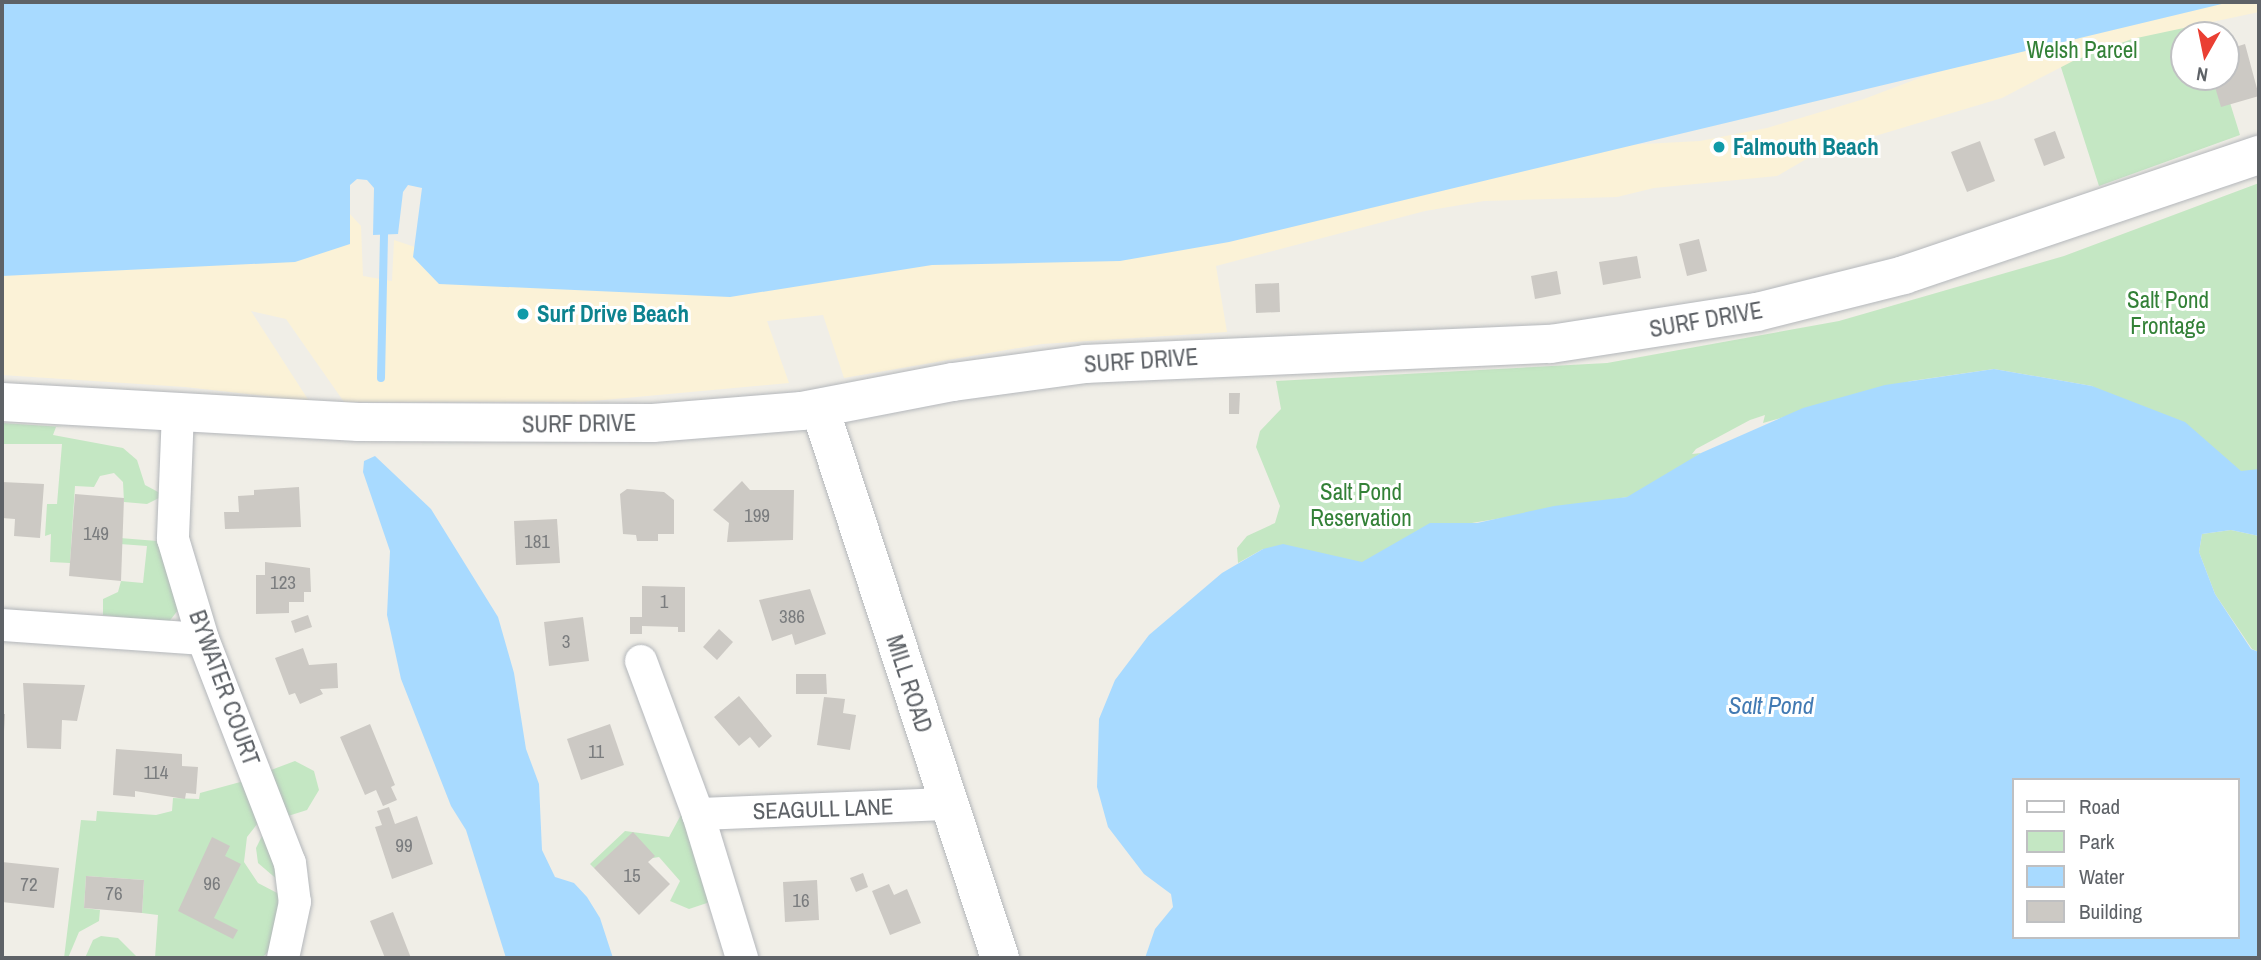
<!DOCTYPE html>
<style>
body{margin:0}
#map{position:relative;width:2261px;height:960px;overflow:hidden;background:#f0eee7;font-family:"Archivo Narrow",sans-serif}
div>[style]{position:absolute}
.green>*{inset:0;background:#c4e7c3}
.sand>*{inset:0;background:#fbf2d7}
.water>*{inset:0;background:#a8daff}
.stream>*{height:8px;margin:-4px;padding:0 4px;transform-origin:4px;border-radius:4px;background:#a8daff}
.building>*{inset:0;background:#ccc9c4}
.roads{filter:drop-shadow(0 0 2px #b4b7bb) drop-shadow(0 0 2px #b4b7bb)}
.street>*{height:32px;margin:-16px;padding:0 16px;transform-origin:16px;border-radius:16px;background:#fff}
.secondary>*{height:38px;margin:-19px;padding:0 19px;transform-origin:19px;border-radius:19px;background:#fff}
.dots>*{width:19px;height:19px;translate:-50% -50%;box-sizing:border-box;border:4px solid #fff;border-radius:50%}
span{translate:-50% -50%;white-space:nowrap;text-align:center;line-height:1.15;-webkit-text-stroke:6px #fff;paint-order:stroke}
.number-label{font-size:19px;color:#7a7c7e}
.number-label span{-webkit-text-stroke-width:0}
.park-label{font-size:23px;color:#338137}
.culture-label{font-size:23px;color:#0d838f;font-weight:700}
.left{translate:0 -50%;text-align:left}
.street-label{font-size:23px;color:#5e6267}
.water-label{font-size:24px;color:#427ab3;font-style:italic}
.frame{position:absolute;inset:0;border:4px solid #5e6267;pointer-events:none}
.legend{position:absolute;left:2012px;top:778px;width:228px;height:161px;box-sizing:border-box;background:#fff;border:2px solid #bfc0c2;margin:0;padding:9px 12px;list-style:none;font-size:21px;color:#5e6267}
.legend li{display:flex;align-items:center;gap:14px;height:35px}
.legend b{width:35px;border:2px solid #bfc0c2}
.north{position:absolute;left:2170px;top:21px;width:70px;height:70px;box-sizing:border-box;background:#fff;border:2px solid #bfc0c2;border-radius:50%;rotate:189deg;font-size:19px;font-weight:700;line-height:28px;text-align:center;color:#5e6267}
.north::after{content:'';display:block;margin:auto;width:24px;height:32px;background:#ea3f33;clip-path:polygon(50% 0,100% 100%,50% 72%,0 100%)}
</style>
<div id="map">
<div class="green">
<div style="clip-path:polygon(2199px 2px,2210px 35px,2184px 35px,2184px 77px,2222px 77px,2240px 135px,2099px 186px,2050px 33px)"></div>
<div style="clip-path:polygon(2259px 183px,2259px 503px,2092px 386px,1994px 369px,1911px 381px,1763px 423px,1765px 415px,1750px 420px,1696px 449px,1692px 454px,1701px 453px,1639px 495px,1472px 523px,1358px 573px,1263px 549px,1238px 563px,1237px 548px,1247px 536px,1275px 523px,1280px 506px,1256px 447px,1260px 431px,1281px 409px,1276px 381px,1607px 363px,1839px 321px,2064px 256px)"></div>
<div style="clip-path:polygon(2px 423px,63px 427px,56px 427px,53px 435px,123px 448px,137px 460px,145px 485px,160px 493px,159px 498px,147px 504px,124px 502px,123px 482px,114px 473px,100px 476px,94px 487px,75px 486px,70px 563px,50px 562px,51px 534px,45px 536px,47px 504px,57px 504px,62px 444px,2px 444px)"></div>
<div style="clip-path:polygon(2231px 530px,2259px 536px,2259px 652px,2252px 649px,2215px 594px,2199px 552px,2202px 534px)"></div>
<div style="clip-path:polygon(120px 538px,157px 541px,160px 545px,178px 610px,168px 623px,103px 615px,103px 599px,118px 592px,121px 581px,143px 583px,147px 546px,120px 544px)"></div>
<div style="clip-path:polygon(295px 761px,314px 771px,319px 790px,307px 810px,288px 816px,271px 770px)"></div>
<div style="clip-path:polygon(244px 781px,261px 819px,247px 837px,244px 862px,258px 883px,281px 895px,275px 941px,266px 954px,262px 958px,155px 958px,158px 915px,142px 913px,144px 880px,86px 876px,84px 908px,100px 910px,99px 921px,79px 932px,68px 958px,64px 958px,81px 820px,96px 821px,97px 811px,156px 815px,172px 811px,173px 798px,199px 799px,200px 793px)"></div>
<div style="clip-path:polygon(682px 813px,711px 900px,707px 903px,689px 909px,670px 901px,680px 881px,659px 857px,594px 868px,590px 864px,625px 831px,669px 837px)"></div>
<div style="clip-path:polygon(264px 832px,279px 881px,258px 863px,256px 848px)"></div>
<div style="clip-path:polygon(101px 936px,118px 938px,138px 958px,85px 958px,93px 940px)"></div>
</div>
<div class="sand">
<div style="clip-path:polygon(2120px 2px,2259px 2px,2259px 12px,2132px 39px,2073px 61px,2002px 98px,1815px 154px,1777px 176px,1654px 188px,1617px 197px,1484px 201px,1425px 211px,1216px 266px,1227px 332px,1042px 344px,844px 378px,823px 315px,767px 321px,789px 383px,582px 402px,344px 402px,286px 319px,251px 311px,309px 401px,185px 387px,2px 375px,2px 214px,349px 213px,361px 226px,363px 276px,392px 281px,394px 240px,430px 252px,1492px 152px,1700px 141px,1767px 128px,1864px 99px)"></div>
</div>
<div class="water">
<div style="clip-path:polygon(2px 2px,2230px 2px,1229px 242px,1120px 261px,932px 265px,730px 297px,439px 284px,413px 257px,422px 188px,408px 185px,403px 192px,398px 234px,373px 235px,374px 188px,367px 180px,357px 179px,350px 185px,350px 244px,295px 262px,2px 276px)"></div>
<div style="clip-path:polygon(evenodd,1994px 369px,2092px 386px,2185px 422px,2241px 471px,2259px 469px,2259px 536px,2231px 530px,2202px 534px,2199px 552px,2215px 594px,2251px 649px,2259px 652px,2259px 958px,1145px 958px,1155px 929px,1173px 907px,1171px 894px,1144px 874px,1108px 827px,1097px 787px,1099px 719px,1115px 680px,1149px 635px,1222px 573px,1263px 549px,1283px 544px,1362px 562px,1430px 523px,1477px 523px,1554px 506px,1627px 497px,1701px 453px,1803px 408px,1885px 385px,1994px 369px,2014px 780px,2238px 780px,2238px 937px,2014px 937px,2014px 780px)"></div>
<div style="clip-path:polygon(375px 456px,431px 509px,498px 617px,514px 673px,526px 749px,539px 784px,542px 850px,555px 877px,574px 883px,587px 897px,600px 918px,613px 958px,506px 958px,466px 830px,451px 806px,401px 679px,387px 615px,390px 551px,363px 472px,364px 461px)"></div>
</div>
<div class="stream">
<div style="left:381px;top:378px;width:144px;rotate:-88.8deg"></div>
</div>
<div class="building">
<div style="clip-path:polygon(2245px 44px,2259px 96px,2221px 107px,2212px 77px,2226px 77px,2226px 50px)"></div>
<div style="clip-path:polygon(2055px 131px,2065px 158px,2044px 166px,2034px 139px)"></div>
<div style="clip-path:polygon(1980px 141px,1995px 181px,1967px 192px,1951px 152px)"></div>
<div style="clip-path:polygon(1699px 239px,1707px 271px,1687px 276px,1679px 244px)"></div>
<div style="clip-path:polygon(1637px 256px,1641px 278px,1603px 285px,1599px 262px)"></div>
<div style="clip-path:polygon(1557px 271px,1561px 294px,1535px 299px,1531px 276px)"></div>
<div style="clip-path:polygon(1279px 283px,1280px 312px,1256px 313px,1255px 284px)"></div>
<div style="clip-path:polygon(1229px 393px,1240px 393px,1239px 414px,1229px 414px)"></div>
<div style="clip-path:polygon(742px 481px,750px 490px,794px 490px,793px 540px,727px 542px,729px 523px,713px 510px)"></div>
<div style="clip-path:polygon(2px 482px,44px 484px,40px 538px,14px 536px,15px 519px,2px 518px)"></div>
<div style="clip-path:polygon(299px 487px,301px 527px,225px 529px,224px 512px,239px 512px,238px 496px,254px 495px,254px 490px)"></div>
<div style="clip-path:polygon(627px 489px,664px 492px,674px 500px,674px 534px,658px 534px,658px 541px,637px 541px,636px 535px,623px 534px,620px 494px)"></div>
<div style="clip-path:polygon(75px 494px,124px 498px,121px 581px,69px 576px)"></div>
<div style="clip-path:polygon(557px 519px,560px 563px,516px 565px,514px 521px)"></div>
<div style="clip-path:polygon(265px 562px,310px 568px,311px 592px,304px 592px,304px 602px,289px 602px,289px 613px,256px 614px,256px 575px,265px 575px)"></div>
<div style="clip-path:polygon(642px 586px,685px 587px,685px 632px,678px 632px,678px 627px,642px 626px,642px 634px,630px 634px,630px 617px,642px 617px)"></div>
<div style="clip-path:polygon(810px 589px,826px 634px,795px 645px,792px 634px,772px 641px,759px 600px)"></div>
<div style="clip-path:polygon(308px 615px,312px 627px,295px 633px,291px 621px)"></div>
<div style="clip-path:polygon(583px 617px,589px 661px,549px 666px,544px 622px)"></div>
<div style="clip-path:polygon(719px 629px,733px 642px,717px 660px,703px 647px)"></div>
<div style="clip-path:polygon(303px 648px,309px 665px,337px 663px,338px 688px,320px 689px,323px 694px,300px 704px,295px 693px,289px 695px,275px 658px)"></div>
<div style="clip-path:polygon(796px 674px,826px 674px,827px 694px,796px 694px)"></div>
<div style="clip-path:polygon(23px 683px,85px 685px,77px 721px,62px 720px,61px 749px,27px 748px)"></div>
<div style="clip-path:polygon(739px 696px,772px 736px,759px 748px,750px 737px,739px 746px,714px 717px)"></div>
<div style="clip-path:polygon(824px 697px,845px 699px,843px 713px,856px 715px,850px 750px,817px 745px)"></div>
<div style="clip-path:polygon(2px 714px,5px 714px,4px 731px,2px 731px)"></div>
<div style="clip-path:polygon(370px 724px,395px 785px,391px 787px,397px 800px,383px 806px,376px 790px,365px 795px,340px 737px)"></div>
<div style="clip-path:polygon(610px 724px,624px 765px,581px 780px,567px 739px)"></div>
<div style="clip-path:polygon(116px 749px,182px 754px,182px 766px,198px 767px,196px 794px,186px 793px,185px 799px,135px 791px,135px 797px,113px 795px)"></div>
<div style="clip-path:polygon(389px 807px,395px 824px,417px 816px,433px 864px,392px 879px,375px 827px,382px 825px,377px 811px)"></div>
<div style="clip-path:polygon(633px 832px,655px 856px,648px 862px,670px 884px,639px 915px,594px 868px)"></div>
<div style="clip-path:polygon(212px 837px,230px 846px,225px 856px,241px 864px,214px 918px,238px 930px,233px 939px,178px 911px)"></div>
<div style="clip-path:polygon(2px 862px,59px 868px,54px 908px,2px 902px)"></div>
<div style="clip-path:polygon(863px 873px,868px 887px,856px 892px,850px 878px)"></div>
<div style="clip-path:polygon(86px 876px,144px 880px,142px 913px,84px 908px)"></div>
<div style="clip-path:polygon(817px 880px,819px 920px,785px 922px,783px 882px)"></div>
<div style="clip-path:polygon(889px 884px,894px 895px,907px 889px,921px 923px,890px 935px,872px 891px)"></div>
<div style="clip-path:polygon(393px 912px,411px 958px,385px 958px,370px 921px)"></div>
</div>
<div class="roads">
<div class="street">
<div style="left:178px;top:412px;width:127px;rotate:92.3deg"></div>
<div style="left:173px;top:539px;width:104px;rotate:73.3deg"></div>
<div style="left:203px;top:639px;width:240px;rotate:68.8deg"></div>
<div style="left:290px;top:863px;width:39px;rotate:83deg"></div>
<div style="left:295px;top:902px;width:57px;rotate:102.1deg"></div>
<div style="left:2px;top:625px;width:201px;rotate:4deg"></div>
<div style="left:641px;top:661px;width:163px;rotate:69.6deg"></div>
<div style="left:698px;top:814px;width:151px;rotate:73deg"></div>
<div style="left:698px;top:814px;width:250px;rotate:-2.3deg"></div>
</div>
<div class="secondary">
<div style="left:2px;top:402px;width:357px;rotate:3.2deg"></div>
<div style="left:358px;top:422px;width:295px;rotate:0.2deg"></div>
<div style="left:653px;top:423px;width:149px;rotate:-4.6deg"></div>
<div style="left:802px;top:411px;width:154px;rotate:-10.9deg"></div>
<div style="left:953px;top:382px;width:134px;rotate:-7.7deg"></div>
<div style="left:1086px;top:364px;width:464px;rotate:-2.5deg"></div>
<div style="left:1550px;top:344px;width:209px;rotate:-8.8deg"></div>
<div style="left:1757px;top:312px;width:152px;rotate:-14.1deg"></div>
<div style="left:1904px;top:275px;width:375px;rotate:-18.7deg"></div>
<div style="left:820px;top:409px;width:578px;rotate:71.85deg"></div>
</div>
</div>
<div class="dots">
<div style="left:1719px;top:147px;background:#0f9aa8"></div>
<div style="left:523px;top:314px;background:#0f9aa8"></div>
</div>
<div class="number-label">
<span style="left:757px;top:516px">199</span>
<span style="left:96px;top:534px">149</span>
<span style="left:537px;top:542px">181</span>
<span style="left:283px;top:583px">123</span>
<span style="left:664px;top:602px">1</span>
<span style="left:792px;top:617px">386</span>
<span style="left:566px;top:642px">3</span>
<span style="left:596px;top:752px">11</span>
<span style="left:156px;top:773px">114</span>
<span style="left:404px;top:846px">99</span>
<span style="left:632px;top:876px">15</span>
<span style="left:212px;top:884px">96</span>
<span style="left:29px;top:885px">72</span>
<span style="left:114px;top:894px">76</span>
<span style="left:801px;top:901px">16</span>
</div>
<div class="park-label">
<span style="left:2082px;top:50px">Welsh Parcel</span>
<span style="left:2168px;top:313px">Salt Pond<br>Frontage</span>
<span style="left:1361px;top:505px">Salt Pond<br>Reservation</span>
</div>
<div class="culture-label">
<span class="left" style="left:1733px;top:147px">Falmouth Beach</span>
<span class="left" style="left:537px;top:314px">Surf Drive Beach</span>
</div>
<div class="street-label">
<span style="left:1706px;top:320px;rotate:-10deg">SURF DRIVE</span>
<span style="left:1141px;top:361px;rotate:-4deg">SURF DRIVE</span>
<span style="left:579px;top:424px;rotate:-1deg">SURF DRIVE</span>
<span style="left:909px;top:684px;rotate:72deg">MILL ROAD</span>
<span style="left:224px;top:688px;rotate:70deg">BYWATER COURT</span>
<span style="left:823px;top:809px;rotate:-2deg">SEAGULL LANE</span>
</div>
<div class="water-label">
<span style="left:1771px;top:706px">Salt Pond</span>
</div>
<div class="frame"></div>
<ul class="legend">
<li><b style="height:9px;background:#fff"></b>Road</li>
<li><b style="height:19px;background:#c4e7c3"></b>Park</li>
<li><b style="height:19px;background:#a8daff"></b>Water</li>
<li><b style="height:19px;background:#ccc9c4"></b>Building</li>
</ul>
<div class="north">N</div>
</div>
